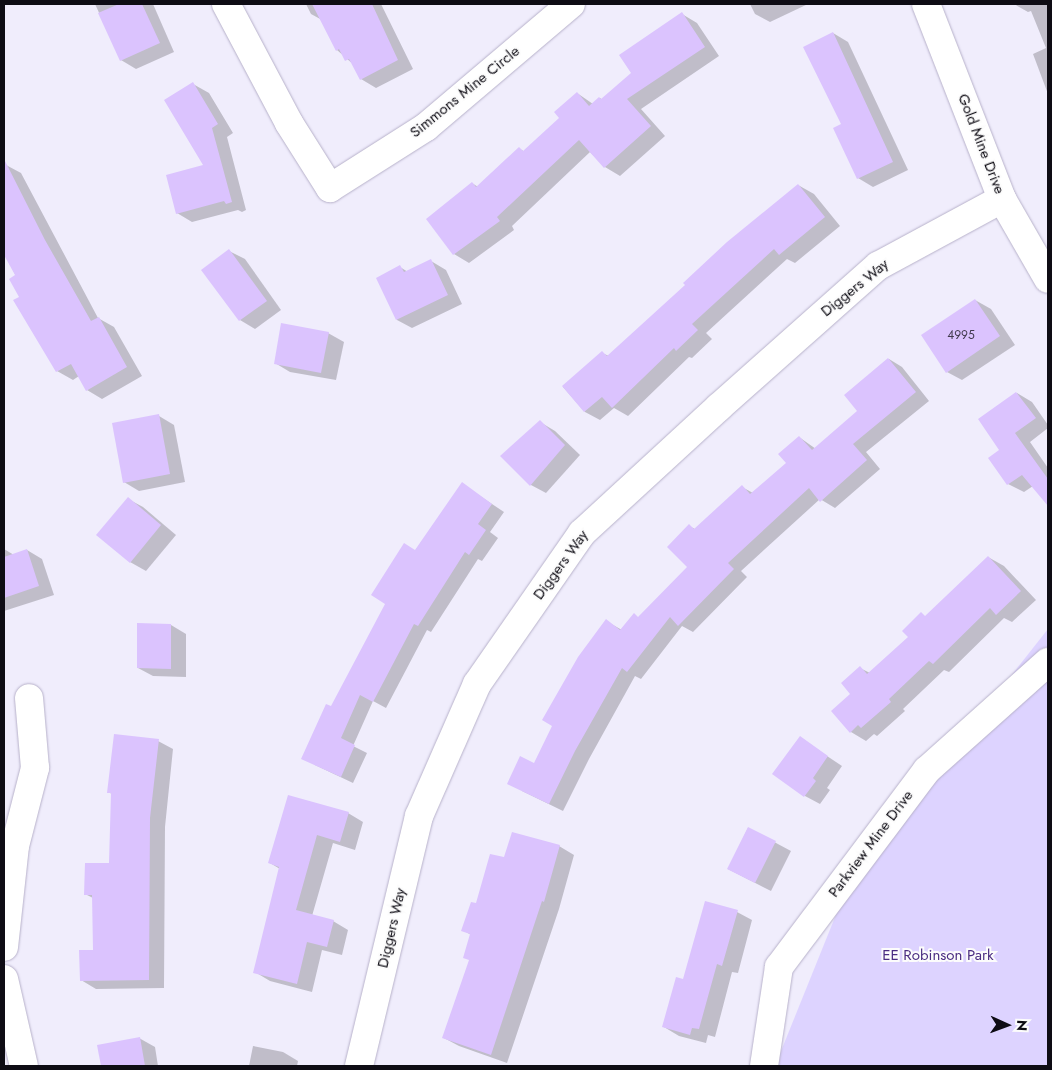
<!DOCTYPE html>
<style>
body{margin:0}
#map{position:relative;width:1052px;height:1070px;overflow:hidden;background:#f0edfc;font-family:Jost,sans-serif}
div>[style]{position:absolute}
.green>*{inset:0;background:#ddd3ff}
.shadow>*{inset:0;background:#0003}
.building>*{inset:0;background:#dbc3fe}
.roads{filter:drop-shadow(0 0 1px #b7b1ca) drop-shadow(0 0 1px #b7b1ca)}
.minor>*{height:28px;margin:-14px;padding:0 14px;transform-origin:14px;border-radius:14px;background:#fff}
span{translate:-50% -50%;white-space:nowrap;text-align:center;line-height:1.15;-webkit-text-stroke:4px #fcfcfc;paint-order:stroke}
.number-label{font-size:12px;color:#413a4e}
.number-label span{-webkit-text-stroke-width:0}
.street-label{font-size:15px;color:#0e0c14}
.park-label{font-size:15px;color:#4b2d82}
.frame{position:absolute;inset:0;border:5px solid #0e0c14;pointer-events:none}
.north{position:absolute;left:982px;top:1000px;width:50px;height:50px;-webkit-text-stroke:4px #fcfcfc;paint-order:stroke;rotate:92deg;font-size:14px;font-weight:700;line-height:20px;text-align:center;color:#0e0c14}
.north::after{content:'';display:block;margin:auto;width:18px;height:22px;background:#0e0c14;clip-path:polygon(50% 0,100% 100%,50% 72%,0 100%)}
</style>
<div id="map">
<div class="green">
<div style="clip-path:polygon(1048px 629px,1048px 1066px,775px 1066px,850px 880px)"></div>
</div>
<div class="shadow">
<div style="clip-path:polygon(95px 4px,153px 4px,174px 52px,136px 69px,121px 60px)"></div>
<div style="clip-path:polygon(306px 4px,381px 4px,413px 69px,376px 88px,361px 79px,354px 65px,337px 50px,322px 20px,311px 14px)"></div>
<div style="clip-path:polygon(750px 4px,808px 4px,770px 22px,755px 14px)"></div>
<div style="clip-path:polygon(1014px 4px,1048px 4px,1048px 94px,1033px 54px,1046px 48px,1031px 11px,1028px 12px)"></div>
<div style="clip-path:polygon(682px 14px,697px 23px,719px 56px,641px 109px,665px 136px,620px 176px,605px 167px,590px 152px,512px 226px,514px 230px,469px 263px,454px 254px,472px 183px,478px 187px,520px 149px,525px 152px,561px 118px,577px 93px,593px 104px,600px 98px,603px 100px,633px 73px)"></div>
<div style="clip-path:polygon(833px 33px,848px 42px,908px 170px,873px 187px,858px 178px,842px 125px)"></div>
<div style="clip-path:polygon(193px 84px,209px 93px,233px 133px,227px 137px,246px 210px,242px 212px,238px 210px,192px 222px,177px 213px,205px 166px)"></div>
<div style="clip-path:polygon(6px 165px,21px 173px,98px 318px,114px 327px,142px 376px,102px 399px,87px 390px,79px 376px,73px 380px,57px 371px,20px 297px,16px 276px,4px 253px,4px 166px)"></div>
<div style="clip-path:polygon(798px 185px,814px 194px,840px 226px,795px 263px,787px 259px,706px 333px,712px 339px,692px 358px,689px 357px,628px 416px,614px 408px,600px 420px,585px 412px,563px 387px,602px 353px,609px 356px)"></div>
<div style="clip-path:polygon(229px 251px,245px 259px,281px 310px,255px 329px,240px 320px)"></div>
<div style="clip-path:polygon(431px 261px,446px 270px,462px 304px,412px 328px,397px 320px,400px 267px,408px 272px)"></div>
<div style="clip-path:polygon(975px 300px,991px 309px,1015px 345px,962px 380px,947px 372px)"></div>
<div style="clip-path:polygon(328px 333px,344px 342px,336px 380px,290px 372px,275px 363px)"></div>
<div style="clip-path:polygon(889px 359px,902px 367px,929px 401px,866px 452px,880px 469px,835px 508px,820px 499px,741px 571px,747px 577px,693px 632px,682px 626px,641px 679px,635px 676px,589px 759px,563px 811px,522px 791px,606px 621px,622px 630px,639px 618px,688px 567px,689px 526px,695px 529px,742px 487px,753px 493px,788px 463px,799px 437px,816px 449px,859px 411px)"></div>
<div style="clip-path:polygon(1017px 393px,1032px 402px,1048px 425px,1048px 428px,1030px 442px,1048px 468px,1048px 504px,1033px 486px,1024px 492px,1008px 484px,1000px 450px)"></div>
<div style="clip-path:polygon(159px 416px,174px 425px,185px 482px,139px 491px,124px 482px)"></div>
<div style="clip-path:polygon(540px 422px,555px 431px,580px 455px,546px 493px,531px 485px,502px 456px)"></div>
<div style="clip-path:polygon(462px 484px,504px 512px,490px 532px,498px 538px,482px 561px,478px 559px,431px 632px,427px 630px,386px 708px,373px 701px,353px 746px,367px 753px,353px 783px,315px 765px,332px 708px,415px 551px)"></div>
<div style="clip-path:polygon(128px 499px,143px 507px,176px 535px,146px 571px,130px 562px)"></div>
<div style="clip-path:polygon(4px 549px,14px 555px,27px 550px,42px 559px,54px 595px,4px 611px)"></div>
<div style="clip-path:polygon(988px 557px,1004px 566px,1036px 600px,1012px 622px,1004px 618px,949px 672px,944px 670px,903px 709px,905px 711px,877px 736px,874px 734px,866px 741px,851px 732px,852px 695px,860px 668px,870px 673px,909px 637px)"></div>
<div style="clip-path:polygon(138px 625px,171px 625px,186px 634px,186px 677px,153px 676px,138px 668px)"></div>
<div style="clip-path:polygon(800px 738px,842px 766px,827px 788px,830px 790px,820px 804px,805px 796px)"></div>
<div style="clip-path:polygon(158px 741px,173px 749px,165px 827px,164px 988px,96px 989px,81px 980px,94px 951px,93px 898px,85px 894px,110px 865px,112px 794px,108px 792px)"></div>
<div style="clip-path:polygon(348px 813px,363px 822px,355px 850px,333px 843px,312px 916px,333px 921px,348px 930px,342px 955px,322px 950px,312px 992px,270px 981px,255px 972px,280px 869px,270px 863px)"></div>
<div style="clip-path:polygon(748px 828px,791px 851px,771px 891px,728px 869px)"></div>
<div style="clip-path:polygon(559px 846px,574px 855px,559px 909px,507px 1063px,459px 1046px,444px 1038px,470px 961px,471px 935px,463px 930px,505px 859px)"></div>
<div style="clip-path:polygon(737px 912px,752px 920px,738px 973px,732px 972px,715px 1037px,708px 1035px,706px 1043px,679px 1036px,664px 1027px)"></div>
<div style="clip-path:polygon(139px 1038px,155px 1047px,158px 1066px,102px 1066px,99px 1046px)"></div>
<div style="clip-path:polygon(253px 1046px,283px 1052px,298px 1061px,297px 1066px,249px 1066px)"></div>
</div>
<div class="building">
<div style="clip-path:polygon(119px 4px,142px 4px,160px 43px,120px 61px,98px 13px)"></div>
<div style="clip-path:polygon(312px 4px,372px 4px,398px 60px,360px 80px,349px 59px,345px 61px,339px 49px,336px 51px)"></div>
<div style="clip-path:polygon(682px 12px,705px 47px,627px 99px,651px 126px,604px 168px,579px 140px,497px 217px,500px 221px,453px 255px,426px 219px,472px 182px,476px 187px,519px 147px,523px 151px,559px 118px,554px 112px,577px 92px,589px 106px,599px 97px,601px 99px,631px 73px,619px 55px)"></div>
<div style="clip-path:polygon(833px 32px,893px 162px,857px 179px,833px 128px,841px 124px,803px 47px)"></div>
<div style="clip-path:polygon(193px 82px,218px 124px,212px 128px,232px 202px,226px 204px,224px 201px,176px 214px,166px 175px,203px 165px,164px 100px)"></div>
<div style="clip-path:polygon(4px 159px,45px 240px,91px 321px,99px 317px,127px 367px,86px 391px,71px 364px,56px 372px,13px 300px,19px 297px,9px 279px,15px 275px,4px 255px)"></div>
<div style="clip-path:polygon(798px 184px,825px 217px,779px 255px,774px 249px,692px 324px,698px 330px,676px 351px,674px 348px,612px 408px,602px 397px,584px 412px,562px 386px,602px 351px,607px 356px,685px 285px,683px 283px,727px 242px)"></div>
<div style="clip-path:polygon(229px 249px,267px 301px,239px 321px,201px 270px)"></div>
<div style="clip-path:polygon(431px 259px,448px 295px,396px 320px,376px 278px,400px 265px,404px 272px)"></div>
<div style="clip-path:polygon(975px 299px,1000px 336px,946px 373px,921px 335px)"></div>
<div style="clip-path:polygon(281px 323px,329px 332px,321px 373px,274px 364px)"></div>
<div style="clip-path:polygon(888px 358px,916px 392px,853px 444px,867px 460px,820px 502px,809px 488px,728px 563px,734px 569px,678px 626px,670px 617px,627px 672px,622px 668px,575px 751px,549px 804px,507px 784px,520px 756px,534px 763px,552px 726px,542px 720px,578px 657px,606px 619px,620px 630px,634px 613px,638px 617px,687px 567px,667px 547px,689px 524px,694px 529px,742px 485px,750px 494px,786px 463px,778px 454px,799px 436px,812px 450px,857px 411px,844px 395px)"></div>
<div style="clip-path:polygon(1016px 392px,1036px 418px,1015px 433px,1048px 479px,1048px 506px,1022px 475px,1007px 485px,988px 458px,999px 450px,978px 419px)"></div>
<div style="clip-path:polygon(159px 414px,170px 474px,123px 483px,112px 423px)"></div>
<div style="clip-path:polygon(540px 420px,565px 445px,530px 486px,500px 456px)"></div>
<div style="clip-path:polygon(462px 482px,492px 504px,478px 524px,486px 530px,469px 555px,465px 552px,418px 626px,414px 624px,373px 702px,360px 695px,341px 738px,355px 745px,341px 777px,301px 759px,326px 704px,331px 706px,385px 604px,371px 595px,404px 543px,415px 550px)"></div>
<div style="clip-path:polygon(128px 497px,161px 525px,130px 563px,96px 535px)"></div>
<div style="clip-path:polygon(27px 549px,39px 586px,4px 598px,4px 557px)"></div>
<div style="clip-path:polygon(988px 556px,1021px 591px,996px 615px,990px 608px,933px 664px,929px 661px,889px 699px,891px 702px,861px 728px,858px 725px,850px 733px,831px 711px,850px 694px,841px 683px,860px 666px,867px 674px,908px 637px,902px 631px,921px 612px,925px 616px)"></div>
<div style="clip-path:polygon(137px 623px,171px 624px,171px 669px,137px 668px)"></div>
<div style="clip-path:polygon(114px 734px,159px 739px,150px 818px,149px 980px,80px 981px,79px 950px,93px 950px,92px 895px,84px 895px,85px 863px,109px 863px,111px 793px,107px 793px)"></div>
<div style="clip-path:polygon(800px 736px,828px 756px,813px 778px,816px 781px,804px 797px,772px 774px)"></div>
<div style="clip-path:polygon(288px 795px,349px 812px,340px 842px,317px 835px,296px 910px,334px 920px,327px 947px,307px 942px,297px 984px,253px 973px,279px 867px,268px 863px)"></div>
<div style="clip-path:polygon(748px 827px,776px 841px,755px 883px,727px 869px)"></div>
<div style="clip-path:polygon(512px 832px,560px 845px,544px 902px,542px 901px,491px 1055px,442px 1038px,469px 960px,463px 958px,470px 934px,461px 931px,471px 902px,476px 903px,490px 854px,504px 857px)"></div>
<div style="clip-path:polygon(705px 901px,738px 910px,722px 966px,717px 964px,699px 1029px,692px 1028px,690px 1035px,662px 1027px,676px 977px,683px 979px)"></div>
<div style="clip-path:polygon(140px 1037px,145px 1066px,101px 1066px,97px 1045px)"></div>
</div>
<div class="roads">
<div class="minor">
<div style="left:226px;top:4px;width:135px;rotate:62.1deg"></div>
<div style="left:289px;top:123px;width:77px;rotate:57.8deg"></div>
<div style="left:330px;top:188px;width:114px;rotate:-32.4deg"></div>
<div style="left:426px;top:127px;width:190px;rotate:-40.3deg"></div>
<div style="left:926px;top:4px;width:209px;rotate:68.7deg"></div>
<div style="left:1002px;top:199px;width:92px;rotate:60.1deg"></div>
<div style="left:4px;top:947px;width:102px;rotate:-83.8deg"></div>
<div style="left:15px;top:846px;width:81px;rotate:-75.6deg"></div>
<div style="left:35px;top:768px;width:70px;rotate:-94.9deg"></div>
<div style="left:4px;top:979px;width:89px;rotate:77.1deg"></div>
<div style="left:359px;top:1066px;width:257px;rotate:-76.5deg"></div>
<div style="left:419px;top:816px;width:144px;rotate:-66.3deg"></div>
<div style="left:477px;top:684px;width:184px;rotate:-55.2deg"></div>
<div style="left:582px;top:533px;width:186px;rotate:-42.6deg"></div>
<div style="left:719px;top:407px;width:213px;rotate:-41.6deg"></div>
<div style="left:878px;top:266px;width:141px;rotate:-28.4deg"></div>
<div style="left:764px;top:1066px;width:100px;rotate:-81.4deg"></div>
<div style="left:779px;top:967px;width:246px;rotate:-53.1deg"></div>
<div style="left:927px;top:770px;width:162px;rotate:-41.8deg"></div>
</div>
</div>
<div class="number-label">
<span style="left:961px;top:336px">4995</span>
</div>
<div class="street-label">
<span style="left:465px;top:92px;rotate:-39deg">Simmons Mine Circle</span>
<span style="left:981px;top:144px;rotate:69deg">Gold Mine Drive</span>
<span style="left:855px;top:288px;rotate:-39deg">Diggers Way</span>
<span style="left:561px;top:565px;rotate:-54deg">Diggers Way</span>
<span style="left:871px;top:844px;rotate:-53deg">Parkview Mine Drive</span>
<span style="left:392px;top:928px;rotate:-77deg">Diggers Way</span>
</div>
<div class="park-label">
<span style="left:938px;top:956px">EE Robinson Park</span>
</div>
<div class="frame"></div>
<div class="north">N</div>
</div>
